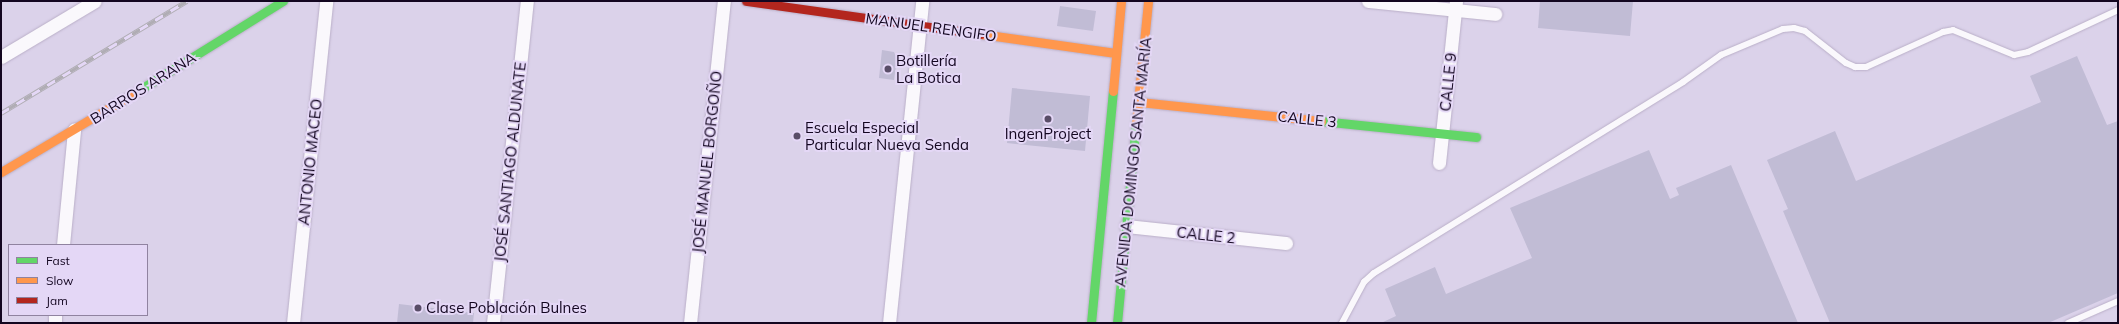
<!DOCTYPE html>
<meta charset="utf-8">
<style>
body{margin:0}
#map{position:relative;width:2119px;height:324px;overflow:hidden;background:#dbd2ea;font-family:Mulish,sans-serif}
div>[style]{position:absolute}
.building>*{inset:0;background:#c1bcd5}
.roads{filter:drop-shadow(0 0 1px #baafc8) drop-shadow(0 0 1px #baafc8)}
.lane>*{height:6px;margin:-3px;padding:0 3px;transform-origin:3px;border-radius:3px;background:#faf8fc}
.street>*{height:13px;margin:-6.5px;padding:0 6.5px;transform-origin:6.5px;border-radius:6.5px;background:#faf8fc}
.fast>*{height:9px;margin:-4.5px;padding:0 4.5px;transform-origin:4.5px;border-radius:4.5px;background:#63d668}
.slow>*{height:9px;margin:-4.5px;padding:0 4.5px;transform-origin:4.5px;border-radius:4.5px;background:#ff974d}
.jam>*{height:9px;margin:-4.5px;padding:0 4.5px;transform-origin:4.5px;border-radius:4.5px;background:#b3261e}
.rail>*{height:4.5px;margin-top:-2.25px;transform-origin:0;background:repeating-linear-gradient(90deg,#e4d7f6 0 9px,#b0adb4 0 18px);box-sizing:border-box;border-block:1px solid #b0adb4}
.dots>*{width:11px;height:11px;translate:-50% -50%;box-sizing:border-box;border:2px solid #e4d7f6;border-radius:50%}
span{translate:-50% -50%;white-space:nowrap;text-align:center;line-height:1.15;-webkit-text-stroke:4px #e4d7f6;paint-order:stroke}
.street-label{font-size:15px;color:#130620}
.poi-label{font-size:15px;color:#130620}
.left{translate:0 -50%;text-align:left}
.frame{position:absolute;inset:0;border:2px solid #130620;pointer-events:none}
.legend{position:absolute;left:8px;top:244px;width:140px;height:72px;box-sizing:border-box;background:#e4d7f6;border:1px solid #9083a0;margin:0;padding:5px 7px;list-style:none;font-size:12px;color:#130620}
.legend li{display:flex;align-items:center;gap:8px;height:20px}
.legend b{width:20px;border:1px solid #9083a0}
</style>
<div id="map">
<div class="building">
<div style="clip-path:polygon(1540px 1px,1633px 1px,1630px 36px,1538px 28px)"></div>
<div style="clip-path:polygon(1060px 6px,1096px 11px,1093px 31px,1057px 26px)"></div>
<div style="clip-path:polygon(882px 50px,894px 52px,897px 59px,894px 80px,879px 78px)"></div>
<div style="clip-path:polygon(2077px 56px,2107px 125px,2118px 121px,2118px 293px,2048px 323px,1830px 323px,1783px 211px,1788px 209px,1767px 160px,1835px 131px,1856px 181px,2041px 102px,2030px 76px)"></div>
<div style="clip-path:polygon(1012px 88px,1090px 96px,1085px 151px,1007px 143px)"></div>
<div style="clip-path:polygon(1649px 150px,1670px 199px,1679px 195px,1676px 188px,1731px 165px,1798px 323px,1381px 323px,1396px 316px,1385px 289px,1435px 267px,1446px 294px,1532px 258px,1510px 208px)"></div>
<div style="clip-path:polygon(399px 304px,474px 313px,473px 323px,397px 323px)"></div>
</div>
<div class="roads">
<div class="lane">
<div style="left:1342px;top:323px;width:47px;rotate:-61.8deg"></div>
<div style="left:1364px;top:282px;width:13px;rotate:-42deg"></div>
<div style="left:1374px;top:273px;width:363px;rotate:-31.7deg"></div>
<div style="left:1683px;top:82px;width:47px;rotate:-35.4deg"></div>
<div style="left:1721px;top:55px;width:67px;rotate:-22.8deg"></div>
<div style="left:1783px;top:29px;width:11px;rotate:-5deg"></div>
<div style="left:1794px;top:28px;width:11px;rotate:15deg"></div>
<div style="left:1805px;top:31px;width:52px;rotate:38deg"></div>
<div style="left:1846px;top:63px;width:10px;rotate:24deg"></div>
<div style="left:1855px;top:67px;width:11px"></div>
<div style="left:1866px;top:67px;width:85px;rotate:-24.4deg"></div>
<div style="left:1943px;top:32px;width:10px;rotate:-11deg"></div>
<div style="left:1953px;top:30px;width:66px;rotate:22.3deg"></div>
<div style="left:2014px;top:55px;width:14px;rotate:-12deg"></div>
<div style="left:2028px;top:52px;width:99px;rotate:-25deg"></div>
<div style="left:2068px;top:323px;width:55px;rotate:-23.7deg"></div>
</div>
<div class="street">
<div style="left:1368px;top:1px;width:128px;rotate:5.8deg"></div>
<div style="left:1px;top:57px;width:109px;rotate:-30.8deg"></div>
<div style="left:1439px;top:163px;width:163px;rotate:-84deg"></div>
<div style="left:1126px;top:226px;width:161px;rotate:6.1deg"></div>
<div style="left:63px;top:245px;width:116px;rotate:-84.5deg"></div>
<div style="left:55px;top:323px;width:8px;rotate:-90deg"></div>
<div style="left:293px;top:323px;width:324px;rotate:-84.1deg"></div>
<div style="left:493px;top:323px;width:324px;rotate:-84deg"></div>
<div style="left:690px;top:323px;width:324px;rotate:-84deg"></div>
<div style="left:889px;top:323px;width:324px;rotate:-84.1deg"></div>
</div>
<div class="fast">
<div style="left:136px;top:92px;width:173px;rotate:-31.8deg"></div>
<div style="left:1321px;top:121px;width:156px;rotate:5.9deg"></div>
<div style="left:1091px;top:323px;width:233px;rotate:-84.6deg"></div>
<div style="left:1117px;top:323px;width:202px;rotate:-84.6deg"></div>
</div>
<div class="slow">
<div style="left:981px;top:34px;width:136px;rotate:8deg"></div>
<div style="left:1113px;top:91px;width:90px;rotate:-84.9deg"></div>
<div style="left:1139px;top:102px;width:183px;rotate:6deg"></div>
<div style="left:1136px;top:122px;width:122px;rotate:-84.3deg"></div>
<div style="left:1px;top:172px;width:157px;rotate:-30.7deg"></div>
</div>
<div class="jam">
<div style="left:746px;top:1px;width:237px;rotate:8deg"></div>
</div>
</div>
<div class="rail">
<div style="left:1px;top:113px;width:217px;rotate:-31.1deg"></div>
</div>
<div class="dots">
<div style="left:888px;top:69px;background:#594d67"></div>
<div style="left:1048px;top:119px;background:#594d67"></div>
<div style="left:797px;top:136px;background:#594d67"></div>
<div style="left:418px;top:308px;background:#594d67"></div>
</div>
<div class="street-label">
<span style="left:931px;top:27px;rotate:8deg">MANUEL RENGIFO</span>
<span style="left:1448px;top:82px;rotate:-84deg">CALLE 9</span>
<span style="left:143px;top:88px;rotate:-32deg">BARROS ARANA</span>
<span style="left:1307px;top:119px;rotate:6deg">CALLE 3</span>
<span style="left:310px;top:162px;rotate:-84deg">ANTONIO MACEO</span>
<span style="left:510px;top:162px;rotate:-84deg">JOSÉ SANTIAGO ALDUNATE</span>
<span style="left:707px;top:162px;rotate:-84deg">JOSÉ MANUEL BORGOÑO</span>
<span style="left:1133px;top:162px;rotate:-84deg">AVENIDA DOMINGO SANTA MARÍA</span>
<span style="left:1206px;top:235px;rotate:6deg">CALLE 2</span>
</div>
<div class="poi-label">
<span class="left" style="left:896px;top:69px">Botillería<br>La Botica</span>
<span class="left" style="left:805px;top:136px">Escuela Especial<br>Particular Nueva Senda</span>
<span style="left:1048px;top:134px">IngenProject</span>
<span class="left" style="left:426px;top:308px">Clase Población Bulnes</span>
</div>
<div class="frame"></div>
<ul class="legend">
<li><b style="height:5px;background:#63d668"></b>Fast</li>
<li><b style="height:5px;background:#ff974d"></b>Slow</li>
<li><b style="height:5px;background:#b3261e"></b>Jam</li>
</ul>
</div>
